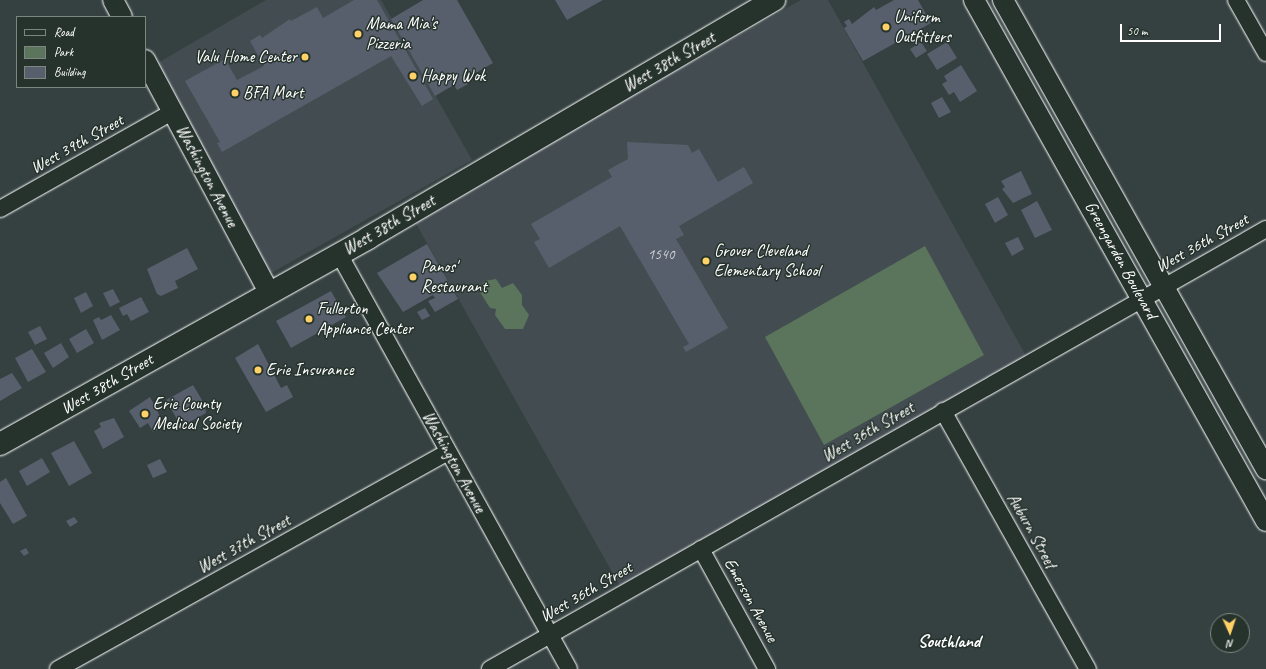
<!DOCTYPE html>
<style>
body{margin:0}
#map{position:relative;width:1266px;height:669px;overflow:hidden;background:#354040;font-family:Caveat,sans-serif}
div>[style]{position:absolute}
.built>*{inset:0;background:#434d51}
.green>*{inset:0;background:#5a755b}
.building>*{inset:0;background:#575f6c}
.roads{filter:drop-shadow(0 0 1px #fff) drop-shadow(0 0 1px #fff)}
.minor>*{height:16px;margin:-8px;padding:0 8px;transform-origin:8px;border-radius:8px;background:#26332d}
.tertiary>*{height:20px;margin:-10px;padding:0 10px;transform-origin:10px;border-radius:10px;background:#26332d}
.secondary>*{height:22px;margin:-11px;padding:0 11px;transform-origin:11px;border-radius:11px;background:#26332d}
.dots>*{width:11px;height:11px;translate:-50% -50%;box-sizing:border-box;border:2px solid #26332d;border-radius:50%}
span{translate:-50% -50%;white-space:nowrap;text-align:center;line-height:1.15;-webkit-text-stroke:3px #26332d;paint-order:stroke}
.number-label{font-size:15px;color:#d5d7da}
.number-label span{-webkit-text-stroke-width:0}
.poi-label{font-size:17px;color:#fff}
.left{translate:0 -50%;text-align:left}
.right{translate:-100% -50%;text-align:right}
.street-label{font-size:17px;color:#fff}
.neighbourhood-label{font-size:18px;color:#fff;font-weight:700}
.legend{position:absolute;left:16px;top:16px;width:130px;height:72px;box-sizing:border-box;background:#26332d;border:1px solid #7d8581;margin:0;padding:5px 7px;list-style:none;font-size:12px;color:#fff}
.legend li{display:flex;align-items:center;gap:8px;height:20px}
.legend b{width:20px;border:1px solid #7d8581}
.north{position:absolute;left:1210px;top:613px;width:40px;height:40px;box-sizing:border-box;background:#26332d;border:1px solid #7d8581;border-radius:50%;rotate:177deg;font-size:11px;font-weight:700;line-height:16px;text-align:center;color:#fff}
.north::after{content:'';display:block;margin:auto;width:14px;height:18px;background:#ffd166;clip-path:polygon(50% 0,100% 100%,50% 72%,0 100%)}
.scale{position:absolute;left:1120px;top:24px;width:101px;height:18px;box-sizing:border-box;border:2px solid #fff;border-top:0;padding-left:5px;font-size:12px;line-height:14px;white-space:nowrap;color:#fff;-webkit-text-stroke:3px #26332d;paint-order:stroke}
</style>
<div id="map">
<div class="built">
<div style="clip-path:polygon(266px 0,381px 0,472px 160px,273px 272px,269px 272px,156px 64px)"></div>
<div style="clip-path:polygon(801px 0,828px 0,1026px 356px,620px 586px,414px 220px)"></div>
</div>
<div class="green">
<div style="clip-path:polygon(925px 246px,984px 355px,824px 445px,765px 337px)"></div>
<div style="clip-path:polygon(496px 279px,502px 288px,513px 283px,522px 295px,522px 305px,529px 315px,523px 329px,505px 329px,495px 315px,496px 309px,490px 308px,478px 289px,485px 281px)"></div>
</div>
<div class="building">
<div style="clip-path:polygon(354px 0,377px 0,433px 99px,422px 106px,391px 56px,222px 152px,217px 143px,220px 142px,185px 81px,225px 59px,237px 80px,264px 66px,250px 41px,260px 35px,262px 38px,290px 19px,291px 21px,317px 7px,323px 18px)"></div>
<div style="clip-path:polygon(423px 0,457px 0,493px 63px,465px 79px,468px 84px,457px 90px,454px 85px,435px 96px,391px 19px)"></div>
<div style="clip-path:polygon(555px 0,603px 0,567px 20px)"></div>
<div style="clip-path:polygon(894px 0,918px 0,931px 23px,863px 61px,844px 28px,847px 26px,844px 22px,849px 19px,852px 24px,874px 7px,876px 10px)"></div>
<div style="clip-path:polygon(921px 42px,927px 51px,916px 58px,910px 49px)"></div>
<div style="clip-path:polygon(947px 42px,957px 58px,937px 70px,927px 54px)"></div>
<div style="clip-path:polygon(961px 65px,977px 91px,960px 102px,954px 92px,949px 95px,942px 84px,947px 81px,944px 76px)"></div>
<div style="clip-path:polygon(942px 97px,951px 112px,939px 118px,931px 103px)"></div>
<div style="clip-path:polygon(627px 142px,688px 145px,692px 153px,699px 149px,718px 182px,744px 167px,753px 183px,679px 226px,684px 235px,676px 239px,728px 328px,686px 352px,683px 347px,689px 344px,620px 226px,549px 268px,534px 242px,540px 239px,531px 224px,612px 177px,608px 170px,628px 159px)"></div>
<div style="clip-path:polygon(1021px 171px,1032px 194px,1013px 203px,1002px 189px,1005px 187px,1001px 181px)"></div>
<div style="clip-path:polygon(998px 197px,1008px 215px,995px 223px,985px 204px)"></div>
<div style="clip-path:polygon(1037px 201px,1052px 230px,1035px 238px,1021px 210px)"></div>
<div style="clip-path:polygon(1018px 237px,1024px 249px,1012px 256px,1005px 243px)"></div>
<div style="clip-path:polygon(427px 244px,458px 299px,435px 312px,428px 301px,435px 298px,433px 295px,403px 312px,377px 273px)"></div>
<div style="clip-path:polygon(187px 248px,198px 269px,175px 281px,178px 288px,161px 296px,157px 294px,147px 269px)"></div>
<div style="clip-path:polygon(113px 289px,120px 302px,110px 307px,103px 293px)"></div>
<div style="clip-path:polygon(331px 291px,346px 317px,291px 348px,276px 321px)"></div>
<div style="clip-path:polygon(86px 292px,93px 306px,81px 313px,74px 298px)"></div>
<div style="clip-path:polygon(141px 297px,149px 312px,131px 321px,127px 314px,123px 316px,119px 308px)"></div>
<div style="clip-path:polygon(425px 308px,430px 316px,422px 320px,417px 312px)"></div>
<div style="clip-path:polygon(111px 315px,120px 330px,102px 340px,93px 320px,99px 317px,101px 320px)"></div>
<div style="clip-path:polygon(40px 326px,47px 339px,35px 345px,28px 332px)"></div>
<div style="clip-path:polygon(86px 329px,94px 343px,77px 353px,69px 339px)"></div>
<div style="clip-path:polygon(61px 343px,69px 357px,53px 368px,44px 353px)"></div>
<div style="clip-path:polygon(258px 344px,281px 388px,287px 385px,293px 397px,266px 412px,235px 358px)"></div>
<div style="clip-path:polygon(32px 349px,46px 372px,28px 382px,15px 358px)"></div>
<div style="clip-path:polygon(12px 373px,22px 388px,0 401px,0 379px)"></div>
<div style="clip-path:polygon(193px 385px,205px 405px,206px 413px,184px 425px,180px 419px,178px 421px,166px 400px)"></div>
<div style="clip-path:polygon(150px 397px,165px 426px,153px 432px,148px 423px,140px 428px,129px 411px)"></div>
<div style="clip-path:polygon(114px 418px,124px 437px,103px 449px,94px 431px,101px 427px,99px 423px)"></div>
<div style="clip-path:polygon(74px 441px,92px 473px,69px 486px,51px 453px)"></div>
<div style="clip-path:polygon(42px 458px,50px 472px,27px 486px,19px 471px)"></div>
<div style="clip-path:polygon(160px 459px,167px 472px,153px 478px,147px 465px)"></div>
<div style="clip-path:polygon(6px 478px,27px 516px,13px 524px,0 503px,0 482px)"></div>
<div style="clip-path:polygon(74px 517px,78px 522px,70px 527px,66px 521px)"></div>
<div style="clip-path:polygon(26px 548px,29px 553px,24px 556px,20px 551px)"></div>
</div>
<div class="roads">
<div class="minor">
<div style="left:1236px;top:0;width:61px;rotate:60.5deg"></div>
<div style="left:0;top:209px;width:197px;rotate:-29.4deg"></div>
<div style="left:339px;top:254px;width:474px;rotate:61deg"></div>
<div style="left:943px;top:411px;width:296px;rotate:60.7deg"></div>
<div style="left:701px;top:549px;width:137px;rotate:61.2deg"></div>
<div style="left:58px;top:669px;width:446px;rotate:-29.1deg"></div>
<div style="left:490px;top:669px;width:892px;rotate:-29.55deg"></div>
</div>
<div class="tertiary">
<div style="left:113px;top:0;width:19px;rotate:62deg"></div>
<div style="left:974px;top:0;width:597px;rotate:60.73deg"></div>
<div style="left:1003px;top:0;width:538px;rotate:60.72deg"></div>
<div style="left:145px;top:60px;width:263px;rotate:61.9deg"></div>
</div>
<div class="secondary">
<div style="left:0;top:444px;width:422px;rotate:-29.2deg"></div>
<div style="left:368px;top:238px;width:471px;rotate:-30.4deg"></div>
</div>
</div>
<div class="dots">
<div style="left:886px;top:27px;background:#ffd166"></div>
<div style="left:358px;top:34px;background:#ffd166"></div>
<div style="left:305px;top:57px;background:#ffd166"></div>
<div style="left:413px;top:76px;background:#ffd166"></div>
<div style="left:235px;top:93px;background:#ffd166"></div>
<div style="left:706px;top:261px;background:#ffd166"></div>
<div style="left:413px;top:277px;background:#ffd166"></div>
<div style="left:309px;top:319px;background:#ffd166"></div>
<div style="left:258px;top:370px;background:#ffd166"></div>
<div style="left:145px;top:414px;background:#ffd166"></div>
</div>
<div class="number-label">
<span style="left:661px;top:255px">1540</span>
</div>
<div class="poi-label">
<span class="left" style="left:894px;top:27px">Uniform<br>Outfitters</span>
<span class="left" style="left:366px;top:34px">Mama Mia's<br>Pizzeria</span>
<span class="right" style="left:297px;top:57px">Valu Home Center</span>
<span class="left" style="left:421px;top:76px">Happy Wok</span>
<span class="left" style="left:243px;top:93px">BFA Mart</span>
<span class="left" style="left:714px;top:261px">Grover Cleveland<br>Elementary School</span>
<span class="left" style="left:421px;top:277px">Panos'<br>Restaurant</span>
<span class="left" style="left:317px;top:319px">Fullerton<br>Appliance Center</span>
<span class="left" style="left:266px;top:370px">Erie Insurance</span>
<span class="left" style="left:153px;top:414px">Erie County<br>Medical Society</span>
</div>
<div class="street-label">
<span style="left:669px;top:62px;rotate:-30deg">West 38th Street</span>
<span style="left:77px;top:144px;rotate:-29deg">West 39th Street</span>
<span style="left:207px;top:176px;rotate:62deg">Washington Avenue</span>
<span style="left:389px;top:225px;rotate:-30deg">West 38th Street</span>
<span style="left:1202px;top:243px;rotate:-29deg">West 36th Street</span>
<span style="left:1121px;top:260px;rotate:61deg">Greengarden Boulevard</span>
<span style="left:107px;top:384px;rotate:-30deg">West 38th Street</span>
<span style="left:868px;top:432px;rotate:-30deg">West 36th Street</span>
<span style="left:454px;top:462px;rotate:61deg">Washington Avenue</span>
<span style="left:1032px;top:531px;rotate:61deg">Auburn Street</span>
<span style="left:244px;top:544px;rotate:-29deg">West 37th Street</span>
<span style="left:586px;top:592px;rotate:-30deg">West 36th Street</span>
<span style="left:751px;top:600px;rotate:61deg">Emerson Avenue</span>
</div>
<div class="neighbourhood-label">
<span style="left:949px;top:641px">Southland</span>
</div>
<ul class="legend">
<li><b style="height:5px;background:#26332d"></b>Road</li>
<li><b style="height:11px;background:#5a755b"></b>Park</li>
<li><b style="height:11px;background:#575f6c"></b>Building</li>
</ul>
<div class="north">N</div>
<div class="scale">50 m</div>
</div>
